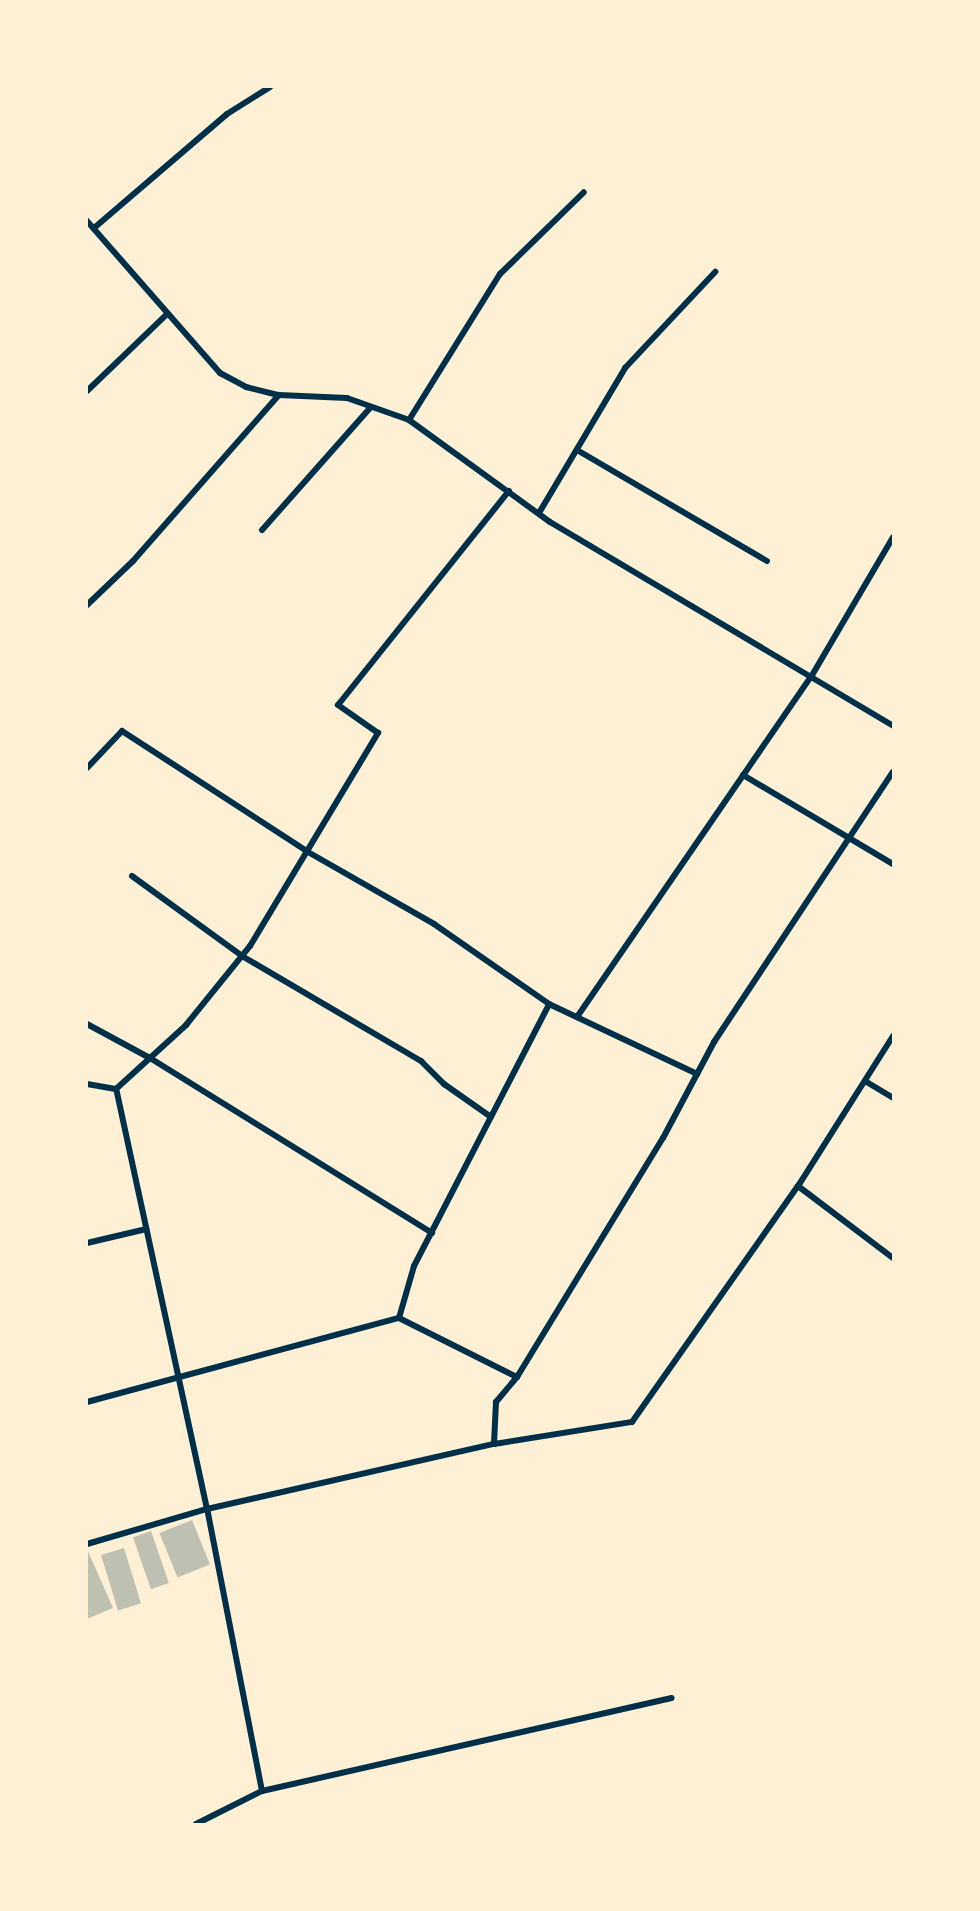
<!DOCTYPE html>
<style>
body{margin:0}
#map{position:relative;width:980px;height:1911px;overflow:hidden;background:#fdf0d5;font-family:"Fira Sans Condensed",sans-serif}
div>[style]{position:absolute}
.building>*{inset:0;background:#bec0b2;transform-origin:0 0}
.minor>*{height:6px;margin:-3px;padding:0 3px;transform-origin:3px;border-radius:3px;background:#003049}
span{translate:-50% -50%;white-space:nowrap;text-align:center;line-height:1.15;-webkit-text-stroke:6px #fdf0d5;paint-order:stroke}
.frame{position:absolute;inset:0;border:88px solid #fdf0d5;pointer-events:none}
</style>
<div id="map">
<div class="building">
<div style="left:192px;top:1520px;width:48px;height:35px;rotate:68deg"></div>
<div style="left:151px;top:1531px;width:55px;height:19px;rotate:71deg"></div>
<div style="left:124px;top:1548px;width:58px;height:24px;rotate:73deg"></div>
<div style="clip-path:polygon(87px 1549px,113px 1608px,87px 1619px)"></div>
</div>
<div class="minor">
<div style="left:87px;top:221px;width:202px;rotate:48.8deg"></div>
<div style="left:220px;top:373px;width:30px;rotate:28deg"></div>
<div style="left:246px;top:387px;width:34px;rotate:14deg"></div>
<div style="left:279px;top:395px;width:68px;rotate:2.5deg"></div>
<div style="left:347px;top:398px;width:66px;rotate:19.5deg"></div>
<div style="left:409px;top:420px;width:174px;rotate:35.9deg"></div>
<div style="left:550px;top:522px;width:399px;rotate:30.7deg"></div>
<div style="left:94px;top:228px;width:175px;rotate:-40.6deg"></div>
<div style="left:227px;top:114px;width:51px;rotate:-32.1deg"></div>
<div style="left:87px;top:391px;width:112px;rotate:-43.9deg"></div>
<div style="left:409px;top:420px;width:172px;rotate:-58.1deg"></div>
<div style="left:500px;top:274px;width:117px;rotate:-44.3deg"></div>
<div style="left:577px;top:450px;width:220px;rotate:30.3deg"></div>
<div style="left:539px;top:513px;width:169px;rotate:-59.3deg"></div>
<div style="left:625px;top:368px;width:132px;rotate:-46.8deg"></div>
<div style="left:262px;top:530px;width:164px;rotate:-48.5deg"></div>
<div style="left:87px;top:605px;width:64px;rotate:-43.7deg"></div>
<div style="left:133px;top:561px;width:221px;rotate:-48.7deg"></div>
<div style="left:87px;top:768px;width:51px;rotate:-46.6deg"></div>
<div style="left:122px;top:731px;width:222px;rotate:33deg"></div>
<div style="left:308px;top:852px;width:145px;rotate:29.7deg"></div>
<div style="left:434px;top:924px;width:140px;rotate:34.8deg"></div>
<div style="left:743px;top:775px;width:174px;rotate:30.7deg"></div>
<div style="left:132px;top:876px;width:136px;rotate:36deg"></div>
<div style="left:242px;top:956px;width:208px;rotate:30.4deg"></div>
<div style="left:421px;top:1061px;width:33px;rotate:45deg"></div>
<div style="left:444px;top:1084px;width:57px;rotate:35.1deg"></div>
<div style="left:577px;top:1017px;width:413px;rotate:-55.5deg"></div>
<div style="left:811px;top:677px;width:162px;rotate:-59.6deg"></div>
<div style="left:87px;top:1024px;width:72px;rotate:28.4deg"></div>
<div style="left:150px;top:1058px;width:332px;rotate:31.8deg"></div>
<div style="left:893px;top:1036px;width:178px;rotate:122.3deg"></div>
<div style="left:798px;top:1186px;width:119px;rotate:37.2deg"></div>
<div style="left:865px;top:1081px;width:33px;rotate:31deg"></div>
<div style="left:87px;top:1084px;width:29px;rotate:10deg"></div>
<div style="left:87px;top:1243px;width:61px;rotate:-13.3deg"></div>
<div style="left:399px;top:1318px;width:54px;rotate:-73.9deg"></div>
<div style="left:414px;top:1266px;width:295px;rotate:-62.7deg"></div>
<div style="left:549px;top:1004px;width:164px;rotate:25.3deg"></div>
<div style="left:87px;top:1402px;width:323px;rotate:-15.1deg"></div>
<div style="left:399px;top:1318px;width:132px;rotate:26.6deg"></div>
<div style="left:494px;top:1444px;width:42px;rotate:-87.3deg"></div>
<div style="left:496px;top:1402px;width:33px;rotate:-50deg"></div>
<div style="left:517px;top:1377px;width:280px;rotate:-58.6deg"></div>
<div style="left:663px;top:1138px;width:109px;rotate:-62deg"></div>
<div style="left:714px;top:1042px;width:324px;rotate:-56.5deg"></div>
<div style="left:87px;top:1544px;width:125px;rotate:-16.3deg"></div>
<div style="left:207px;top:1509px;width:430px;rotate:-102.2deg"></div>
<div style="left:116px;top:1089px;width:95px;rotate:-42.4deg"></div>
<div style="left:186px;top:1025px;width:102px;rotate:-51deg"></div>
<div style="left:250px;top:946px;width:249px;rotate:-59deg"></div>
<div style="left:378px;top:733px;width:49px;rotate:-145deg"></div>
<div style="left:338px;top:705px;width:274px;rotate:-51.4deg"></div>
<div style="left:262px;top:1791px;width:420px;rotate:-12.8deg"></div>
<div style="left:196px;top:1824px;width:74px;rotate:-26.6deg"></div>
<div style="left:262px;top:1791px;width:287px;rotate:-101deg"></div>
<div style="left:207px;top:1509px;width:294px;rotate:-12.8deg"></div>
<div style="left:494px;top:1444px;width:140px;rotate:-9.1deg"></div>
<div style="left:632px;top:1422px;width:289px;rotate:-54.9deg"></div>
</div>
<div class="frame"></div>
</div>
